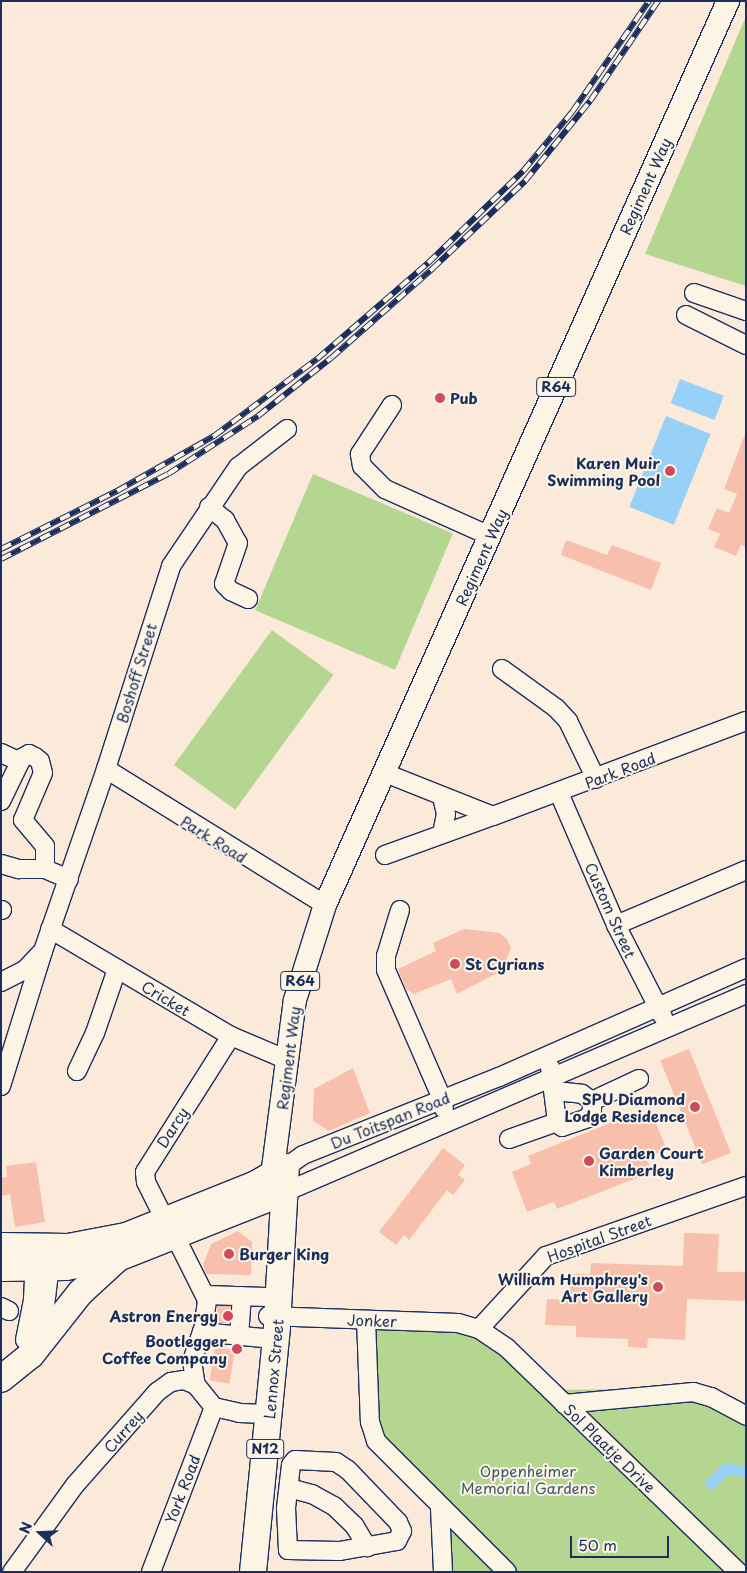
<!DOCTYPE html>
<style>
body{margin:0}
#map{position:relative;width:747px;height:1573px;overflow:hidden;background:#fbeada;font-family:"Playpen Sans",sans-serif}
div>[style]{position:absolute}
.green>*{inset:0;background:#b4d690;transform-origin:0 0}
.water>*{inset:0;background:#98d1f8;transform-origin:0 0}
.building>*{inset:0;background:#f7bfac;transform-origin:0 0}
.roads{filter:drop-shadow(1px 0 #1b2f5e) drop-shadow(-1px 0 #1b2f5e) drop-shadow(0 1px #1b2f5e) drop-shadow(0 -1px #1b2f5e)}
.minor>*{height:18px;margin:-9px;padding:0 9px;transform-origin:9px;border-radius:9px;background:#fcf5e5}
.major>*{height:22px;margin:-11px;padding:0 11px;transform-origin:11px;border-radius:11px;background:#fcf5e5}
.highway>*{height:26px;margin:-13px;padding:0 13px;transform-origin:13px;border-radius:13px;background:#fcf5e5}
.rail>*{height:5.5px;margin-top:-2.75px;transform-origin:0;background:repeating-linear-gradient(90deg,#fcf5e5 0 11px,#1b2f5e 0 22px);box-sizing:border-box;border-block:1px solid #1b2f5e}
.dots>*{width:14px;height:14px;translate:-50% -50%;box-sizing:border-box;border:2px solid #fcf5e5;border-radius:50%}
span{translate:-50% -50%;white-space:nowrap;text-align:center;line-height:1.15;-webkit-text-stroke:4px #fcf5e5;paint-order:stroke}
.shield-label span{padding:1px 4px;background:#fcf5e5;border:1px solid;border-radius:4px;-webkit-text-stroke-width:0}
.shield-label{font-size:14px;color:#1b2f5e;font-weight:700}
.street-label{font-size:15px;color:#1b2f5e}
.poi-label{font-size:15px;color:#1b2f5e;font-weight:700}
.left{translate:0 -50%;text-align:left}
.right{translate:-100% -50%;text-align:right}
.park-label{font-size:15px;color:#41596a}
.frame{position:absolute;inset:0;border:2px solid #1b2f5e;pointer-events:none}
.north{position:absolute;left:15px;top:1508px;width:50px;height:50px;-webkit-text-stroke:4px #fcf5e5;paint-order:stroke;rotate:290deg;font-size:14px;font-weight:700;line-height:20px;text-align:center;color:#1b2f5e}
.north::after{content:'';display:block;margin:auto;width:18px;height:22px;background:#1b2f5e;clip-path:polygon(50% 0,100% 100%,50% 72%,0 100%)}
.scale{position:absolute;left:570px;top:1536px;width:99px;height:22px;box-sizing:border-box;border:2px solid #1b2f5e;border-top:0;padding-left:6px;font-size:15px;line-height:18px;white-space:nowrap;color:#1b2f5e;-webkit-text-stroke:4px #fcf5e5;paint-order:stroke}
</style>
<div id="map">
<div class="green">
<div style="clip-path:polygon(746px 16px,746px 286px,645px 254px)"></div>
<div style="left:313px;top:474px;width:152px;height:148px;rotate:23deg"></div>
<div style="left:272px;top:630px;width:76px;height:167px;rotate:36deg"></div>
<div style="clip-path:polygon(370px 1316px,477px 1321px,493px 1327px,555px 1390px,703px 1388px,746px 1414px,746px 1572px,444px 1572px,438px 1501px,373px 1435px)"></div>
</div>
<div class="water">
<div style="left:680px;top:379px;width:47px;height:26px;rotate:21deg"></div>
<div style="left:666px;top:416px;width:48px;height:98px;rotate:22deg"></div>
<div style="clip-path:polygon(724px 1463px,746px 1466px,746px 1477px,728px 1475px,712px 1491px,704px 1483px)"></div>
</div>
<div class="building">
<div style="clip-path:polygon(745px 434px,746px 547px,741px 545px,736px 556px,714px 547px,720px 534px,708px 529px,717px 508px,729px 513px,737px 494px,724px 489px)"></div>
<div style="clip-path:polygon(566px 540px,607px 555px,612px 545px,661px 563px,651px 590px,561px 555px)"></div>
<div style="clip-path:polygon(464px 929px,499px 933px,507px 939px,511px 948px,506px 960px,497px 967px,499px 972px,457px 994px,451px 979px,414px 994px,406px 989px,398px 969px,436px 951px,433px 943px)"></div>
<div style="left:689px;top:1049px;width:112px;height:31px;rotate:68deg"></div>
<div style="clip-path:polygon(353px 1068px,370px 1113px,329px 1131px,313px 1121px,314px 1089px)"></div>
<div style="clip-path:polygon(653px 1116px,667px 1150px,646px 1158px,652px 1172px,557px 1209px,554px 1202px,527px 1212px,512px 1172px,531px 1164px,528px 1156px,623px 1118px,633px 1124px)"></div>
<div style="clip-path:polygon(443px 1148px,465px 1165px,458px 1175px,465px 1180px,453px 1195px,447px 1190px,409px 1240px,404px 1235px,396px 1245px,379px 1232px)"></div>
<div style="clip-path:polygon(36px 1162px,45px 1222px,15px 1227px,10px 1194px,1px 1196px,1px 1178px,7px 1177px,6px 1166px)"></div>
<div style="clip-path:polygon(238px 1231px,252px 1242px,251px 1275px,206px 1274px,203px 1265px,211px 1244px)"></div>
<div style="clip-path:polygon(684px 1233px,719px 1234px,717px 1272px,746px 1272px,746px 1301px,687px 1299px,685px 1340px,648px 1338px,647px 1348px,628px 1347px,628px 1339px,576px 1337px,576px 1326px,545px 1325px,547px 1299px,570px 1300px,571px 1274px,590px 1274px,591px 1263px,683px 1266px)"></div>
<div style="left:217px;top:1306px;width:14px;height:17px"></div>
<div style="left:215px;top:1347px;width:20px;height:34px;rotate:9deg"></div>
</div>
<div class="roads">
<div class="minor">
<div style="left:694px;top:293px;width:55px;rotate:19.1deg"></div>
<div style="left:686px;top:315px;width:67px;rotate:26.6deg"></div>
<div style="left:392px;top:405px;width:59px;rotate:123.1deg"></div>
<div style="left:360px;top:454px;width:12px;rotate:81deg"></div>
<div style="left:362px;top:466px;width:33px;rotate:45deg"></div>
<div style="left:385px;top:489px;width:115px;rotate:24.1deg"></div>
<div style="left:209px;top:507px;width:21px;rotate:39deg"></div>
<div style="left:225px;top:520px;width:26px;rotate:61deg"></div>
<div style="left:238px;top:543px;width:43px;rotate:108.9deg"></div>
<div style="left:224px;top:584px;width:10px;rotate:45deg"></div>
<div style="left:231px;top:591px;width:19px;rotate:25deg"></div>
<div style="left:502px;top:669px;width:67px;rotate:35.8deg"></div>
<div style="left:556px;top:708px;width:18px;rotate:47deg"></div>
<div style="left:568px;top:721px;width:64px;rotate:64.2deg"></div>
<div style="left:1px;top:753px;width:21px;rotate:25deg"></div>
<div style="left:106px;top:769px;width:258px;rotate:31.8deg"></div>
<div style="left:385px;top:773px;width:116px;rotate:21.7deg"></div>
<div style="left:493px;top:816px;width:270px;rotate:-20.6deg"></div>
<div style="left:559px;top:793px;width:144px;rotate:66.6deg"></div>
<div style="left:616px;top:925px;width:103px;rotate:62.9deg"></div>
<div style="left:1px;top:801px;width:48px;rotate:-64deg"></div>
<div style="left:22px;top:758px;width:8px;rotate:-30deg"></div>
<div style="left:29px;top:754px;width:7px;rotate:27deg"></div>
<div style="left:35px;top:757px;width:6px;rotate:39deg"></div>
<div style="left:40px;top:761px;width:12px;rotate:76deg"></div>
<div style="left:43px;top:773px;width:51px;rotate:113.1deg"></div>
<div style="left:23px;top:820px;width:34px;rotate:50deg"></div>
<div style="left:45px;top:846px;width:23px;rotate:90deg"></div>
<div style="left:442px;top:834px;width:20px;rotate:-79deg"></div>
<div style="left:446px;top:814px;width:18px;rotate:-103deg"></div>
<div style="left:385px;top:855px;width:115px;rotate:-19.9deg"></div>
<div style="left:1px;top:864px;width:19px;rotate:16deg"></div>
<div style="left:19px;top:869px;width:26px"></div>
<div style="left:45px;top:869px;width:26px;rotate:23deg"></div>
<div style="left:1px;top:910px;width:1px"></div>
<div style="left:400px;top:910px;width:48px;rotate:106.9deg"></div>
<div style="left:386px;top:956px;width:14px;rotate:90deg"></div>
<div style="left:386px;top:970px;width:141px;rotate:66.5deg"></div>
<div style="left:442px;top:1099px;width:10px;rotate:79deg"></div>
<div style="left:616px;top:925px;width:141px;rotate:-22.9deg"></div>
<div style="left:50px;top:929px;width:210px;rotate:30.6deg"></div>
<div style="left:231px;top:1036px;width:59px;rotate:23.1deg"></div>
<div style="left:1px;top:982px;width:27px;rotate:-27deg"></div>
<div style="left:25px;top:970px;width:23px;rotate:-47deg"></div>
<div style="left:550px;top:1067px;width:55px;rotate:82.7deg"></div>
<div style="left:557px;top:1122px;width:7px;rotate:45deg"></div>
<div style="left:562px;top:1127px;width:28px;rotate:-19deg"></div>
<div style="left:588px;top:1118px;width:9px;rotate:-63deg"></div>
<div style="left:592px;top:1110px;width:9px;rotate:-90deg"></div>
<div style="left:592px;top:1101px;width:52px;rotate:-25.1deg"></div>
<div style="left:77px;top:1071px;width:42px;rotate:-64.7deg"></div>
<div style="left:95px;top:1033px;width:68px;rotate:-71deg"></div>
<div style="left:1px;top:1086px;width:141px;rotate:-72.7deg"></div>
<div style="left:43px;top:951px;width:193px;rotate:-70.9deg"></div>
<div style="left:106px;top:769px;width:213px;rotate:-72.2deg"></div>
<div style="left:171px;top:566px;width:120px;rotate:-55.9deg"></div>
<div style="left:238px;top:467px;width:62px;rotate:-37.8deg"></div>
<div style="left:555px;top:1091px;width:27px;rotate:6deg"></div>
<div style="left:582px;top:1094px;width:12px;rotate:35deg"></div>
<div style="left:509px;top:1139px;width:51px;rotate:-19.5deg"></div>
<div style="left:286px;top:1167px;width:21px;rotate:-35deg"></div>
<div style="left:303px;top:1155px;width:211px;rotate:-21.7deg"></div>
<div style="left:499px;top:1077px;width:270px;rotate:-23.8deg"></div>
<div style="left:285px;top:1192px;width:502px;rotate:-23.24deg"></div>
<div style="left:166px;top:1222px;width:45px;rotate:-116.6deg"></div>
<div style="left:146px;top:1182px;width:10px;rotate:-96deg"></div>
<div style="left:145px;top:1172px;width:161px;rotate:-57.7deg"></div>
<div style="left:175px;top:1236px;width:72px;rotate:63.4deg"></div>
<div style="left:207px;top:1300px;width:26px;rotate:97deg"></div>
<div style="left:204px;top:1326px;width:37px;rotate:109deg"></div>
<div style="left:192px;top:1361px;width:24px;rotate:81deg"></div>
<div style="left:206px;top:1295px;width:60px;rotate:1.9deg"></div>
<div style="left:1px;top:1307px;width:9px;rotate:27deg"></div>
<div style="left:268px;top:1316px;width:190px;rotate:2.1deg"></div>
<div style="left:458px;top:1323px;width:22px;rotate:16deg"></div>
<div style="left:479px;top:1329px;width:34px;rotate:34deg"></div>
<div style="left:507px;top:1348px;width:322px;rotate:44.1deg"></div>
<div style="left:366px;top:1320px;width:102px;rotate:87.8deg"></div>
<div style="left:370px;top:1422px;width:20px;rotate:72deg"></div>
<div style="left:376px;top:1441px;width:185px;rotate:45deg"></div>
<div style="left:479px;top:1329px;width:99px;rotate:-47.5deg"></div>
<div style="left:546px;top:1256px;width:212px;rotate:-19.3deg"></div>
<div style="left:202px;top:1332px;width:61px;rotate:5.6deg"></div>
<div style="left:239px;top:1336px;width:40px;rotate:-85.7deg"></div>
<div style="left:31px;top:1339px;width:28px;rotate:-63deg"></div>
<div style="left:44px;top:1314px;width:57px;rotate:-83deg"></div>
<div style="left:25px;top:1340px;width:41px;rotate:-78.7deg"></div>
<div style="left:33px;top:1300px;width:43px;rotate:-87.3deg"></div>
<div style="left:564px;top:1404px;width:130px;rotate:-5.3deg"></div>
<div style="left:693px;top:1392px;width:19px;rotate:16deg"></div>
<div style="left:711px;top:1397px;width:40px;rotate:28deg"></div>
<div style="left:295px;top:1460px;width:41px;rotate:2.8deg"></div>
<div style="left:336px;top:1462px;width:14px;rotate:34deg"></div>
<div style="left:348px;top:1470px;width:72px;rotate:46.1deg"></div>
<div style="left:398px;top:1522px;width:10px;rotate:66deg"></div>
<div style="left:402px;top:1531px;width:11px;rotate:117deg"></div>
<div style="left:397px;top:1541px;width:59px;rotate:170.2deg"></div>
<div style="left:339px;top:1551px;width:51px;rotate:-178.9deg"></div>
<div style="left:288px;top:1550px;width:42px;rotate:-92.7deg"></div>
<div style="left:286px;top:1508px;width:43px;rotate:-83.4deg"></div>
<div style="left:291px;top:1465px;width:6px;rotate:-51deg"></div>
<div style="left:289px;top:1488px;width:24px;rotate:15deg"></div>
<div style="left:312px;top:1494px;width:25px;rotate:29deg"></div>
<div style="left:334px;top:1506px;width:28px;rotate:44deg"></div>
<div style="left:354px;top:1525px;width:26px;rotate:59deg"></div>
<div style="left:440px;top:1508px;width:64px;rotate:87.3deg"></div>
<div style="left:12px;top:1572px;width:107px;rotate:-54.1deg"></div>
<div style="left:75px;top:1485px;width:124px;rotate:-48.6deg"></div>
<div style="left:157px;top:1392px;width:17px;rotate:-36deg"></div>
<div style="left:171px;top:1382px;width:13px;rotate:-9deg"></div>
<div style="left:184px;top:1380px;width:13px;rotate:23deg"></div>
<div style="left:196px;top:1385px;width:28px;rotate:51deg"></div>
<div style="left:214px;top:1407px;width:26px;rotate:13deg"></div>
<div style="left:239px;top:1413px;width:29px;rotate:2deg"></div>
<div style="left:151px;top:1572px;width:177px;rotate:-69.1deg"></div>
</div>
<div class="major">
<div style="left:272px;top:1176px;width:177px;rotate:-82.6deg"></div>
<div style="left:295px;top:1000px;width:100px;rotate:-72.5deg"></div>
<div style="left:325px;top:905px;width:990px;rotate:-65.97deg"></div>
</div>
<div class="highway">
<div style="left:1px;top:1246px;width:67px;rotate:0.9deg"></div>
<div style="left:68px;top:1247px;width:59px;rotate:-10.7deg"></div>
<div style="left:126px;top:1236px;width:140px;rotate:-21.8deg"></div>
<div style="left:256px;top:1184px;width:34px;rotate:-30deg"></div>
<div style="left:1px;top:1268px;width:65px;rotate:-0.9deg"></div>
<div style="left:66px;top:1267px;width:53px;rotate:-9.8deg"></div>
<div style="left:118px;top:1258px;width:180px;rotate:-21.6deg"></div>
<div style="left:1px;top:1379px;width:38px;rotate:-39deg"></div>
<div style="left:31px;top:1355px;width:79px;rotate:-51.7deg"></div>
<div style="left:80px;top:1293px;width:52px;rotate:-42.6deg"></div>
<div style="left:253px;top:1572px;width:247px;rotate:-84.4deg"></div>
<div style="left:277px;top:1326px;width:159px;rotate:-86.8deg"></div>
</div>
</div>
<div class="rail">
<div style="left:1px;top:549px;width:130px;rotate:-26.6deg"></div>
<div style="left:117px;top:491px;width:112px;rotate:-29.6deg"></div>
<div style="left:214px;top:436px;width:129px;rotate:-36.8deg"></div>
<div style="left:317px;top:359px;width:147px;rotate:-40.9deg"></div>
<div style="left:428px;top:263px;width:132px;rotate:-44.1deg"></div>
<div style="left:523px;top:171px;width:77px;rotate:-50.3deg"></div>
<div style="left:572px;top:112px;width:135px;rotate:-55.3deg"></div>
<div style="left:1px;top:559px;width:187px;rotate:-27deg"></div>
<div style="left:168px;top:474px;width:107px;rotate:-32.8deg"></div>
<div style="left:258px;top:416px;width:93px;rotate:-38.5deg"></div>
<div style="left:331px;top:358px;width:135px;rotate:-41.4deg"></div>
<div style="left:432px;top:269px;width:128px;rotate:-43.4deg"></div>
<div style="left:525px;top:181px;width:103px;rotate:-50.9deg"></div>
<div style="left:590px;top:101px;width:121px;rotate:-55.8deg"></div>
</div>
<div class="dots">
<div style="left:440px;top:398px;background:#d1495b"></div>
<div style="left:670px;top:471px;background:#d1495b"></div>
<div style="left:455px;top:964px;background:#d1495b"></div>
<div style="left:695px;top:1107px;background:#d1495b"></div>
<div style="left:589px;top:1161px;background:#d1495b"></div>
<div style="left:229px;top:1254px;background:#d1495b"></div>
<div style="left:658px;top:1287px;background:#d1495b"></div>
<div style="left:228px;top:1316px;background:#d1495b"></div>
<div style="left:237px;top:1349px;background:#d1495b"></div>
</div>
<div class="shield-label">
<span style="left:556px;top:387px">R64</span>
<span style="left:300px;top:981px">R64</span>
<span style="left:265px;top:1449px">N12</span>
</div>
<div class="street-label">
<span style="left:645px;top:186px;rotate:-66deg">Regiment Way</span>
<span style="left:481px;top:557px;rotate:-66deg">Regiment Way</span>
<span style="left:136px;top:673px;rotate:-73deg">Boshoff Street</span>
<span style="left:620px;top:770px;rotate:-21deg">Park Road</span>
<span style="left:214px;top:839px;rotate:32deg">Park Road</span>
<span style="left:611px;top:910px;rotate:66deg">Custom Street</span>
<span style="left:166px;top:998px;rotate:31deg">Cricket</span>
<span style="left:288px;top:1058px;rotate:-83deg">Regiment Way</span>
<span style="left:390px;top:1120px;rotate:-22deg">Du Toitspan Road</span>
<span style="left:172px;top:1127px;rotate:-57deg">Darcy</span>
<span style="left:599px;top:1238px;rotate:-20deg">Hospital Street</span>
<span style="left:372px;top:1320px;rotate:2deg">Jonker</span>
<span style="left:273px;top:1369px;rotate:-85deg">Lennox Street</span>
<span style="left:123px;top:1431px;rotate:-49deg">Currey</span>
<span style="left:610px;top:1448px;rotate:44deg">Sol Plaatje Drive</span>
<span style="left:182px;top:1489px;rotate:-69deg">York Road</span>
</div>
<div class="poi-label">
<span class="left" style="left:450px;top:398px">Pub</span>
<span class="right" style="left:660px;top:471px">Karen Muir<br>Swimming Pool</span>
<span class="left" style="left:465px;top:964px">St Cyrians</span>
<span class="right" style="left:685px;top:1107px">SPU Diamond<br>Lodge Residence</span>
<span class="left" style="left:599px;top:1161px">Garden Court<br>Kimberley</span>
<span class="left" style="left:239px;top:1254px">Burger King</span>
<span class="right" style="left:648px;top:1287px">William Humphrey's<br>Art Gallery</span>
<span class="right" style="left:218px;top:1316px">Astron Energy</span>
<span class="right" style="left:227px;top:1349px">Bootlegger<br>Coffee Company</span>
</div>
<div class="park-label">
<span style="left:528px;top:1479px">Oppenheimer<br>Memorial Gardens</span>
</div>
<div class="frame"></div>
<div class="north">N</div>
<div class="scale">50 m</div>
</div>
